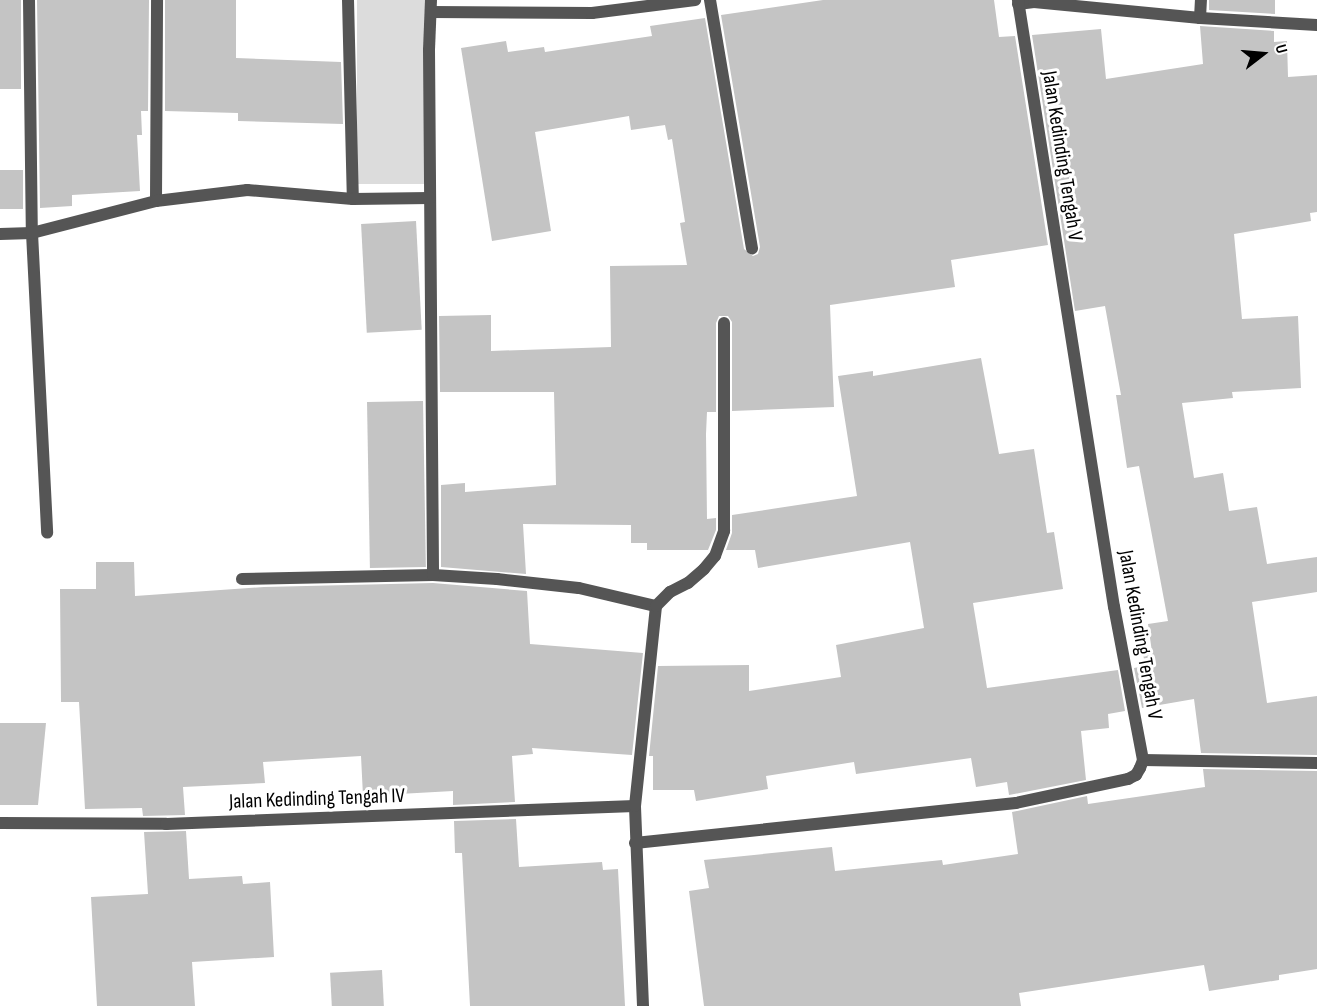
<!DOCTYPE html>
<style>
body{margin:0}
#map{position:relative;width:1317px;height:1006px;overflow:hidden;background:#fff;font-family:"Sofia Sans Condensed",sans-serif}
div>[style]{position:absolute}
.green>*{inset:0;background:#dcdcdc;transform-origin:0 0}
.building>*{inset:0;background:#c4c4c4;transform-origin:0 0}
.service>*{height:12px;margin:-6px;padding:0 6px;transform-origin:6px;border-radius:6px;background:#555}
.minor>*{height:12px;margin:-6px;padding:0 6px;transform-origin:6px;border-radius:6px;background:#555}
span{translate:-50% -50%;white-space:nowrap;text-align:center;line-height:1.15;-webkit-text-stroke:6px #fff;paint-order:stroke}
.street-label{font-size:21px;color:#000}
.north{position:absolute;left:1233px;top:24px;width:60px;height:60px;-webkit-text-stroke:4px #fff;paint-order:stroke;rotate:74deg;font-size:16px;font-weight:700;line-height:24px;text-align:center;color:#000}
.north::after{content:'';display:block;margin:auto;width:21px;height:27px;background:#000;clip-path:polygon(50% 0,100% 100%,50% 72%,0 100%)}
</style>
<div id="map">
<div class="green">
<div style="left:357px;top:0;width:71px;height:184px"></div>
</div>
<div class="building">
<div style="left:0;top:0;width:21px;height:89px"></div>
<div style="clip-path:polygon(37px 0,149px 0,148px 111px,141px 111px,142px 135px,137px 135px,140px 191px,72px 195px,72px 206px,40px 208px)"></div>
<div style="clip-path:polygon(165px 0,236px 0,236px 58px,341px 62px,343px 124px,238px 121px,238px 113px,165px 111px)"></div>
<div style="clip-path:polygon(823px 0,994px 0,999px 37px,1015px 36px,1048px 245px,951px 260px,955px 287px,830px 305px,834px 407px,732px 411px,732px 322px,728px 316px,719px 316px,716px 323px,716px 412px,707px 412px,706px 434px,707px 519px,716px 518px,716px 530px,708px 550px,647px 550px,647px 543px,631px 543px,631px 525px,523px 524px,526px 574px,441px 567px,441px 485px,465px 483px,465px 492px,556px 485px,554px 392px,440px 392px,439px 316px,491px 315px,491px 351px,611px 347px,610px 266px,687px 265px,680px 223px,685px 222px,672px 139px,668px 140px,665px 125px,631px 130px,629px 116px,535px 132px,551px 231px,492px 241px,461px 48px,506px 41px,508px 52px,544px 47px,545px 52px,652px 36px,650px 26px,705px 18px,744px 249px,753px 256px,758px 254px,760px 247px,721px 15px)"></div>
<div style="clip-path:polygon(1209px 0,1275px 0,1275px 14px,1209px 10px)"></div>
<div style="clip-path:polygon(1200px 26px,1274px 31px,1274px 42px,1287px 41px,1288px 77px,1317px 75px,1317px 212px,1310px 213px,1311px 221px,1234px 234px,1242px 319px,1298px 316px,1301px 388px,1232px 392px,1233px 398px,1182px 403px,1194px 478px,1223px 473px,1229px 511px,1257px 507px,1267px 564px,1317px 557px,1317px 592px,1252px 602px,1267px 703px,1317px 696px,1317px 755px,1201px 753px,1194px 699px,1142px 708px,1134px 668px,1145px 666px,1143px 653px,1152px 652px,1148px 624px,1168px 621px,1139px 466px,1127px 468px,1116px 395px,1121px 395px,1105px 306px,1075px 311px,1032px 35px,1101px 29px,1106px 79px,1203px 64px)"></div>
<div style="left:23px;top:170px;width:39px;height:23px;rotate:90deg"></div>
<div style="left:416px;top:221px;width:109px;height:55px;rotate:87deg"></div>
<div style="clip-path:polygon(981px 358px,999px 454px,1034px 449px,1047px 533px,1054px 532px,1063px 589px,973px 603px,987px 688px,1118px 670px,1125px 711px,1108px 714px,1109px 728px,1081px 731px,1086px 780px,1009px 795px,1007px 782px,976px 787px,971px 758px,856px 774px,854px 762px,766px 776px,768px 789px,696px 801px,694px 790px,653px 790px,653px 756px,649px 756px,658px 666px,749px 665px,749px 691px,841px 677px,836px 645px,924px 628px,910px 542px,758px 568px,755px 550px,726px 550px,732px 533px,732px 515px,857px 496px,838px 376px,873px 371px,873px 376px)"></div>
<div style="left:423px;top:401px;width:166px;height:56px;rotate:89deg"></div>
<div style="clip-path:polygon(96px 562px,134px 562px,135px 596px,264px 587px,433px 583px,527px 591px,530px 644px,643px 653px,632px 755px,532px 748px,533px 754px,512px 756px,515px 802px,453px 805px,453px 791px,363px 796px,361px 756px,263px 762px,265px 783px,183px 787px,185px 815px,143px 816px,142px 808px,85px 809px,79px 702px,61px 702px,60px 589px,96px 589px)"></div>
<div style="clip-path:polygon(0 723px,46px 723px,38px 805px,0 805px)"></div>
<div style="clip-path:polygon(1203px 769px,1317px 771px,1317px 969px,1279px 975px,1279px 980px,1209px 991px,1204px 965px,1019px 993px,1021px 1006px,704px 1006px,689px 891px,709px 888px,704px 860px,832px 847px,835px 871px,942px 860px,943px 865px,1018px 854px,1012px 812px,1087px 796px,1088px 804px,1205px 787px)"></div>
<div style="clip-path:polygon(516px 819px,519px 867px,602px 862px,603px 870px,618px 869px,625px 1006px,470px 1006px,462px 853px,455px 853px,454px 821px)"></div>
<div style="clip-path:polygon(186px 831px,189px 879px,242px 876px,243px 884px,270px 882px,274px 957px,192px 962px,195px 1006px,97px 1006px,91px 897px,148px 894px,144px 832px)"></div>
<div style="left:382px;top:970px;width:36px;height:52px;rotate:87deg"></div>
</div>
<div class="service">
<div style="left:242px;top:579px;width:191px;rotate:-1.2deg"></div>
<div style="left:433px;top:575px;width:64px;rotate:3.6deg"></div>
<div style="left:497px;top:579px;width:82px;rotate:6.3deg"></div>
<div style="left:579px;top:588px;width:79px;rotate:13.2deg"></div>
</div>
<div class="minor">
<div style="left:29px;top:0;width:233px;rotate:89.3deg"></div>
<div style="left:32px;top:233px;width:300px;rotate:87.1deg"></div>
<div style="left:348px;top:0;width:199px;rotate:88.6deg"></div>
<div style="left:431px;top:0;width:50px;rotate:92.3deg"></div>
<div style="left:429px;top:50px;width:525px;rotate:89.56deg"></div>
<div style="left:710px;top:0;width:252px;rotate:80.4deg"></div>
<div style="left:1018px;top:4px;width:16px;rotate:-7deg"></div>
<div style="left:1034px;top:2px;width:167px;rotate:5.5deg"></div>
<div style="left:1200px;top:18px;width:117px;rotate:3.4deg"></div>
<div style="left:431px;top:12px;width:161px;rotate:0.4deg"></div>
<div style="left:592px;top:13px;width:104px;rotate:-7.2deg"></div>
<div style="left:1200px;top:18px;width:18px;rotate:-87deg"></div>
<div style="left:156px;top:201px;width:201px;rotate:-89.7deg"></div>
<div style="left:0;top:234px;width:32px;rotate:-2deg"></div>
<div style="left:32px;top:233px;width:128px;rotate:-14.5deg"></div>
<div style="left:156px;top:201px;width:92px;rotate:-6.9deg"></div>
<div style="left:247px;top:190px;width:106px;rotate:4.9deg"></div>
<div style="left:353px;top:199px;width:77px;rotate:-0.7deg"></div>
<div style="left:1143px;top:760px;width:174px;rotate:1deg"></div>
<div style="left:0;top:823px;width:166px;rotate:0.3deg"></div>
<div style="left:166px;top:824px;width:469px;rotate:-2.2deg"></div>
<div style="left:635px;top:843px;width:383px;rotate:-6deg"></div>
<div style="left:1016px;top:803px;width:115px;rotate:-12.1deg"></div>
<div style="left:1128px;top:779px;width:9px;rotate:-27deg"></div>
<div style="left:1136px;top:775px;width:8px;rotate:-60deg"></div>
<div style="left:1140px;top:768px;width:9px;rotate:-69deg"></div>
<div style="left:1143px;top:760px;width:156px;rotate:-100.7deg"></div>
<div style="left:1114px;top:607px;width:615px;rotate:-98.99deg"></div>
<div style="left:643px;top:1006px;width:200px;rotate:-92.3deg"></div>
<div style="left:635px;top:806px;width:201px;rotate:-84deg"></div>
<div style="left:656px;top:606px;width:20px;rotate:-45deg"></div>
<div style="left:670px;top:592px;width:20px;rotate:-27deg"></div>
<div style="left:688px;top:583px;width:21px;rotate:-41deg"></div>
<div style="left:704px;top:569px;width:17px;rotate:-50deg"></div>
<div style="left:715px;top:556px;width:27px;rotate:-70deg"></div>
<div style="left:724px;top:531px;width:208px;rotate:-90deg"></div>
</div>
<div class="street-label">
<span style="left:1062px;top:156px;rotate:81deg">Jalan Kedinding Tengah V</span>
<span style="left:1140px;top:635px;rotate:80deg">Jalan Kedinding Tengah V</span>
<span style="left:317px;top:799px;rotate:-2deg">Jalan Kedinding Tengah IV</span>
</div>
<div class="north">U</div>
</div>
